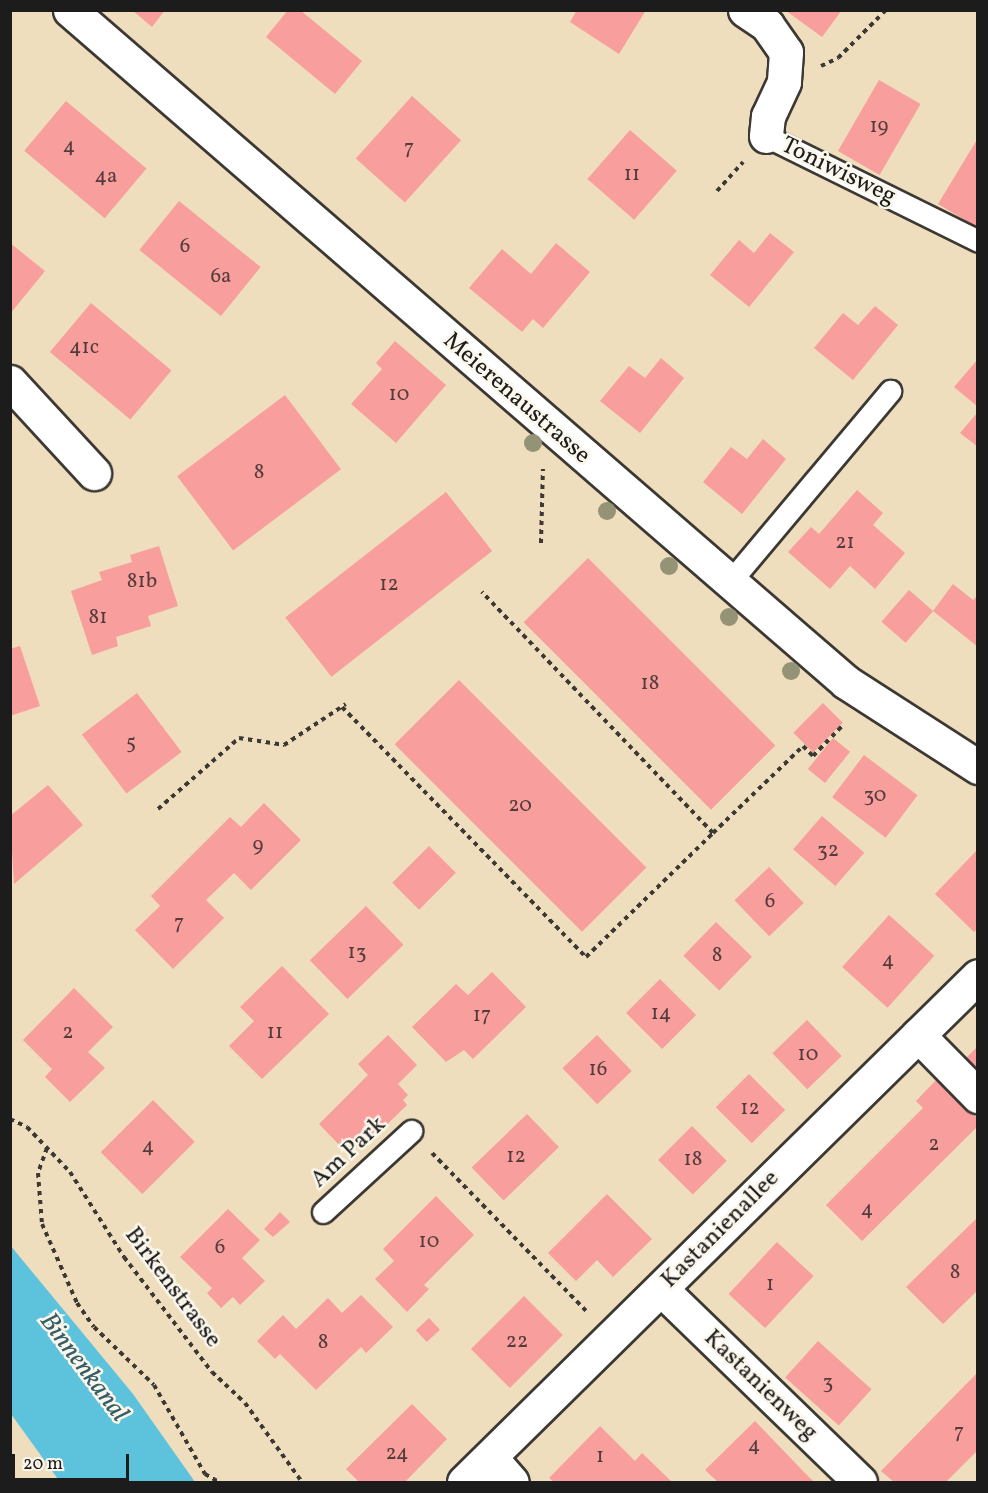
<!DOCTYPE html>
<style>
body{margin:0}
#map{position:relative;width:988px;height:1493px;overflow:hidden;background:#efdebd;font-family:Vollkorn,serif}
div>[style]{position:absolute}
.water>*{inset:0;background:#5dc2db}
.building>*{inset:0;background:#f89e9c;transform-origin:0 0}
.path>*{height:4px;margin-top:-2px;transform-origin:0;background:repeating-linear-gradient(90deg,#3c3934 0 4.5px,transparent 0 9px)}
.roads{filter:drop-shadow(2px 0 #3c3934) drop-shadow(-2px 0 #3c3934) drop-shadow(0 2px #3c3934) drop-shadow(0 -2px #3c3934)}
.lane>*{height:21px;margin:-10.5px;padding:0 10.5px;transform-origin:10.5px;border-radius:10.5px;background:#fff}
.street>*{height:33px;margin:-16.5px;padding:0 16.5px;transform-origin:16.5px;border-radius:16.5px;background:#fff}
.trees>*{width:18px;height:18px;margin:-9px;border-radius:50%;background:#949376}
span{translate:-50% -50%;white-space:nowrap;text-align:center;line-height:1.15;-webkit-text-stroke:5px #fbf7ec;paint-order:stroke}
.number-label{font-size:21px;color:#533c3c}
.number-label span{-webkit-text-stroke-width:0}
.street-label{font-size:24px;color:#1c1c1c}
.water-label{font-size:26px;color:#365e68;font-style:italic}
.frame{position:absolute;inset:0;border:12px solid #1c1c1c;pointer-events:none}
.scale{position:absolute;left:12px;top:1454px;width:117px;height:27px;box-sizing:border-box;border:3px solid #1c1c1c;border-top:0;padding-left:8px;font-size:18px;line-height:21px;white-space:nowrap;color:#1c1c1c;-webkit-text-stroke:4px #fbf7ec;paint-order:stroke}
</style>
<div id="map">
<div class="water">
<div style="clip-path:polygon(10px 1245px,133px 1394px,195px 1482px,60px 1482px,11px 1414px)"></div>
</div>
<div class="building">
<div style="clip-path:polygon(132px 10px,165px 10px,152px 27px)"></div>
<div style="clip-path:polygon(288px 10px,300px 10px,362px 61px,335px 94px,266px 37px)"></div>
<div style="clip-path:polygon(577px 10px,646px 10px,619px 54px,570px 22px)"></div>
<div style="clip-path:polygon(785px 10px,842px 10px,822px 37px)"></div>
<div style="left:879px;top:80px;width:48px;height:82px;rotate:30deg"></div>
<div style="left:412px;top:96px;width:66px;height:84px;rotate:42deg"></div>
<div style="left:66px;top:101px;width:105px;height:65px;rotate:40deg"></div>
<div style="left:630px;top:130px;width:62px;height:65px;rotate:41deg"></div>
<div style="clip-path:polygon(978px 138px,978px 228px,938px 204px)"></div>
<div style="left:179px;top:201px;width:105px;height:63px;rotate:39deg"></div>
<div style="clip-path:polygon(770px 233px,794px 252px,749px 307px,710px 275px,739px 240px,754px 253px)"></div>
<div style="clip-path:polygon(10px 243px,45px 271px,10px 314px)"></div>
<div style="clip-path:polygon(556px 243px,590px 272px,543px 328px,533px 319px,522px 332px,469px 288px,502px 249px,531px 274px)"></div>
<div style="left:91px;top:303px;width:105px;height:64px;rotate:40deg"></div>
<div style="clip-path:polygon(875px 306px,898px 325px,853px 380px,814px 348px,843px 313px,858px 325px)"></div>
<div style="clip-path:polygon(395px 341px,446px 385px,396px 443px,351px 404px,382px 369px,376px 363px)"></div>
<div style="clip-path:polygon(661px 358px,684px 378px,640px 433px,600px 401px,629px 366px,645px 378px)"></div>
<div style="clip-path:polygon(978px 359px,978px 407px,954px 387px)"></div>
<div style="left:285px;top:395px;width:93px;height:135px;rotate:53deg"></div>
<div style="clip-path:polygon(978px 412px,978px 447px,960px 433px)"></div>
<div style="clip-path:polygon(763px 439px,786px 459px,742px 514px,703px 482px,731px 447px,747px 459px)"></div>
<div style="clip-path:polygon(857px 490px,883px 513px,873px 525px,905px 553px,875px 589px,850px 566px,830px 589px,788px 552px,811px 527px,819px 534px)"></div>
<div style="left:446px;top:492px;width:75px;height:204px;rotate:52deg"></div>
<div style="clip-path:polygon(159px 546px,178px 606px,148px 616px,151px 626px,116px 637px,118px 646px,92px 655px,71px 591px,102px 580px,99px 572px,132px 562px,130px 555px)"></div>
<div style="left:588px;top:558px;width:265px;height:91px;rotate:45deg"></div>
<div style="clip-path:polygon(953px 584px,973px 600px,978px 595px,978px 647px,933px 611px)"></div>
<div style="left:909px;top:590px;width:32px;height:42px;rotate:41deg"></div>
<div style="clip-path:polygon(20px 646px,40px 706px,10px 716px,10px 649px)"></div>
<div style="left:459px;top:680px;width:265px;height:91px;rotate:45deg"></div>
<div style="left:137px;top:693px;width:74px;height:69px;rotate:53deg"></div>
<div style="left:823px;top:703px;width:28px;height:42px;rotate:45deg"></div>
<div style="left:833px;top:738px;width:22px;height:40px;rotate:39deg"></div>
<div style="left:864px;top:755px;width:67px;height:53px;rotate:37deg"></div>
<div style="clip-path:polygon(48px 785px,83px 825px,14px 884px,10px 816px)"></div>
<div style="clip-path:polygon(264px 803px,301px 840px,251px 890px,234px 873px,206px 900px,224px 918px,173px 969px,135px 930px,160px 906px,151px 896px,230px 817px,241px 827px)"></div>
<div style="left:822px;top:816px;width:56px;height:44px;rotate:41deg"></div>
<div style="left:429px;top:846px;width:38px;height:52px;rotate:45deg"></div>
<div style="clip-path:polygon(978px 849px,978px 928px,974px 932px,935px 894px)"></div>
<div style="left:769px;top:867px;width:50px;height:48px;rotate:46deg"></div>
<div style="left:366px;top:906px;width:54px;height:78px;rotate:46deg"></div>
<div style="left:889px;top:915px;width:61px;height:70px;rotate:42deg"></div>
<div style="left:716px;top:922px;width:50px;height:47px;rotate:44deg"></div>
<div style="clip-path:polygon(282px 966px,329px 1014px,262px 1079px,229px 1046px,254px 1021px,240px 1007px)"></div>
<div style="clip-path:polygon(492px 972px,526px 1007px,473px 1059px,464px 1050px,446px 1062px,412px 1027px,456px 984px,468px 995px)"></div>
<div style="left:660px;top:979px;width:51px;height:48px;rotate:45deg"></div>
<div style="clip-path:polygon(74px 988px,113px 1027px,88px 1052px,105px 1068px,70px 1102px,45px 1077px,52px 1069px,23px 1040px)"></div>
<div style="left:807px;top:1020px;width:50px;height:48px;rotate:46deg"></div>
<div style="clip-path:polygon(388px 1035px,417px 1065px,398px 1084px,408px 1095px,403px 1100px,407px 1105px,370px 1141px,366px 1137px,348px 1154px,319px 1124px,368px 1075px,358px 1064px)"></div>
<div style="left:597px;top:1035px;width:50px;height:48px;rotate:46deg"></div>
<div style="clip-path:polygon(978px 1046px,978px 1069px,966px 1058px)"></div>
<div style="left:749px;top:1074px;width:51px;height:47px;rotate:45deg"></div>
<div style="clip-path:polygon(937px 1079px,978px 1119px,978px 1126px,862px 1241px,826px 1205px,923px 1108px,916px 1101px)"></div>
<div style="left:153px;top:1100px;width:59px;height:74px;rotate:45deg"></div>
<div style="left:527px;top:1114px;width:46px;height:77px;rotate:46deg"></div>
<div style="left:692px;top:1126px;width:49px;height:48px;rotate:45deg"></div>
<div style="clip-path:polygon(607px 1194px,652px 1239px,613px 1277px,597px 1260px,576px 1281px,548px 1253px)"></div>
<div style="clip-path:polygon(436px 1196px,474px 1235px,424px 1285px,429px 1289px,407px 1312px,375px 1279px,394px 1261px,383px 1249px)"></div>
<div style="clip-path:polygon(228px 1209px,260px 1240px,242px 1258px,265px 1281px,240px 1305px,233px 1297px,221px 1308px,207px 1293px,212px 1288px,180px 1257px)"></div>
<div style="clip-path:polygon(280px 1212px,290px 1222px,273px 1237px,264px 1229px)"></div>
<div style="clip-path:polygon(978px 1217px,978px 1290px,943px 1324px,906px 1287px)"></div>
<div style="left:777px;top:1242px;width:50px;height:71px;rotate:43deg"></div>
<div style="clip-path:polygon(361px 1295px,393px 1327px,366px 1353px,361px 1347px,316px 1390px,280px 1354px,275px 1359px,257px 1341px,283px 1315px,296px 1329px,328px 1298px,342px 1313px)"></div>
<div style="left:524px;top:1296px;width:55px;height:75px;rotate:45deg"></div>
<div style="left:429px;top:1318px;width:16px;height:18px;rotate:47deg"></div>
<div style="left:818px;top:1341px;width:72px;height:49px;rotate:42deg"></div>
<div style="clip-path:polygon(978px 1372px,978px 1450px,946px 1482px,894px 1482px,881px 1471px)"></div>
<div style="clip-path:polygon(412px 1404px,447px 1439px,405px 1482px,359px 1482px,346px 1469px)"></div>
<div style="clip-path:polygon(755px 1421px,802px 1470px,814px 1482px,718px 1482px,705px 1470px)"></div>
<div style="clip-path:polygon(600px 1426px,635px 1461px,642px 1453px,671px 1481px,554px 1482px,549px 1478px)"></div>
</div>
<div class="path">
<div style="left:821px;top:66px;width:19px;rotate:-25deg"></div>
<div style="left:838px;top:58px;width:68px;rotate:-45deg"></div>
<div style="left:717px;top:191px;width:39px;rotate:-48deg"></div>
<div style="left:541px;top:543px;width:74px;rotate:-88.5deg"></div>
<div style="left:342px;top:707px;width:349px;rotate:45.7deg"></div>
<div style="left:586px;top:957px;width:177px;rotate:-44.3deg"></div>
<div style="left:713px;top:833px;width:334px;rotate:-133.8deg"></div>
<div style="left:158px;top:809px;width:108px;rotate:-41.2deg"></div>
<div style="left:239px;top:738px;width:46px;rotate:8.8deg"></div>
<div style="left:284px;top:745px;width:74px;rotate:-33.5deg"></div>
<div style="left:713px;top:833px;width:125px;rotate:-44deg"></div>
<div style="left:803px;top:746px;width:14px;rotate:45deg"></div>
<div style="left:813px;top:756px;width:43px;rotate:-45.9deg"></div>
<div style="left:10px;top:1119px;width:19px;rotate:25deg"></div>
<div style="left:27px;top:1127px;width:62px;rotate:46.3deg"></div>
<div style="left:70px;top:1172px;width:101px;rotate:57.6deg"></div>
<div style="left:124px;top:1257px;width:145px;rotate:52.6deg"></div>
<div style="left:212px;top:1372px;width:45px;rotate:43.2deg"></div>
<div style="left:245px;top:1403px;width:97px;rotate:54.2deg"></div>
<div style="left:47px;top:1148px;width:27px;rotate:110deg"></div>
<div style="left:38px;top:1173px;width:51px;rotate:85.5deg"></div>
<div style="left:42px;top:1224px;width:86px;rotate:66.1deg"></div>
<div style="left:77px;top:1303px;width:29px;rotate:55deg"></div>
<div style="left:94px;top:1327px;width:83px;rotate:44deg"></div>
<div style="left:154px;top:1385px;width:103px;rotate:60.2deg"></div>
<div style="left:205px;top:1474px;width:16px;rotate:30deg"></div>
<div style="left:432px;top:1153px;width:221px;rotate:45.7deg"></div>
</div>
<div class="roads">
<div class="lane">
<div style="left:766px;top:136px;width:237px;rotate:26.3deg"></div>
<div style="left:729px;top:583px;width:251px;rotate:-50deg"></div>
<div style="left:323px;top:1212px;width:120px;rotate:-42.6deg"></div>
</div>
<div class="street">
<div style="left:70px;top:10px;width:1027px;rotate:40.89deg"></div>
<div style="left:846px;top:682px;width:157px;rotate:32.8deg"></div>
<div style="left:745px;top:10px;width:27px;rotate:34deg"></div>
<div style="left:767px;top:25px;width:33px;rotate:55deg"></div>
<div style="left:786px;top:52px;width:30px;rotate:94deg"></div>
<div style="left:784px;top:82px;width:38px;rotate:115deg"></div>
<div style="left:768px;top:116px;width:20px;rotate:96deg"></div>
<div style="left:10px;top:382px;width:124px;rotate:47.3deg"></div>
<div style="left:918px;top:1035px;width:86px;rotate:45.5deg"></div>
<div style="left:661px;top:1289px;width:277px;rotate:44.1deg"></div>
<div style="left:490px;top:1457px;width:33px;rotate:49deg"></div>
<div style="left:464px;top:1482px;width:721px;rotate:-44.55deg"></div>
</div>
</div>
<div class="trees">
<div style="left:533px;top:443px"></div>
<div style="left:607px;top:511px"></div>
<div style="left:669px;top:566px"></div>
<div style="left:729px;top:617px"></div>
<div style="left:791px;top:671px"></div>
</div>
<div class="number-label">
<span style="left:879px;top:127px">19</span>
<span style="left:69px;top:147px">4</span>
<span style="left:409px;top:149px">7</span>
<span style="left:632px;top:175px">11</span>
<span style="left:106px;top:177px">4a</span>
<span style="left:185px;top:247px">6</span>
<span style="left:221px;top:277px">6a</span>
<span style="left:84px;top:348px">41c</span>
<span style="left:399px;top:395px">10</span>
<span style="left:259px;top:473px">8</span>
<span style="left:845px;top:543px">21</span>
<span style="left:142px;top:582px">81b</span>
<span style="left:389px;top:585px">12</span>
<span style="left:98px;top:618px">81</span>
<span style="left:650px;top:684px">18</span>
<span style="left:131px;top:743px">5</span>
<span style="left:875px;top:796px">30</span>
<span style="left:520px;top:806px">20</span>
<span style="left:258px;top:846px">9</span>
<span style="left:828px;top:851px">32</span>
<span style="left:770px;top:902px">6</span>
<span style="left:179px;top:924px">7</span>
<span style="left:357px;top:953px">13</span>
<span style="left:717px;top:956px">8</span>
<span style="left:888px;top:961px">4</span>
<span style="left:661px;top:1014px">14</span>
<span style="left:482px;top:1016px">17</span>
<span style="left:68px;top:1033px">2</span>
<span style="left:275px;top:1033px">11</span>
<span style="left:808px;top:1055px">10</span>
<span style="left:598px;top:1070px">16</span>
<span style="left:750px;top:1109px">12</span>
<span style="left:934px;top:1145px">2</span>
<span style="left:148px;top:1147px">4</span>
<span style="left:516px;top:1157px">12</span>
<span style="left:693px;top:1160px">18</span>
<span style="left:867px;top:1210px">4</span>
<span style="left:429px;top:1242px">10</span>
<span style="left:220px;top:1248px">6</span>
<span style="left:955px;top:1273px">8</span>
<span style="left:770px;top:1285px">1</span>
<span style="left:517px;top:1342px">22</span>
<span style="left:323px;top:1343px">8</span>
<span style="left:828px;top:1383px">3</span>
<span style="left:959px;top:1433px">7</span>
<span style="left:754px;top:1446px">4</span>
<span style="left:397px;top:1454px">24</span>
<span style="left:600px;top:1457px">1</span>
</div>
<div class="street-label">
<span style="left:838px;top:172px;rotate:26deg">Toniwisweg</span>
<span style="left:516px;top:399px;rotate:41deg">Meierenaustrasse</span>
<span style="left:349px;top:1153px;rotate:-43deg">Am Park</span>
<span style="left:721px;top:1230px;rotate:-45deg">Kastanienallee</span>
<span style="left:172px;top:1288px;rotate:53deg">Birkenstrasse</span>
<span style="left:760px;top:1386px;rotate:44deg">Kastanienweg</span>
</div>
<div class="water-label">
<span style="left:83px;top:1368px;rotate:53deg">Binnenkanal</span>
</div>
<div class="frame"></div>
<div class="scale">20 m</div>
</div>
